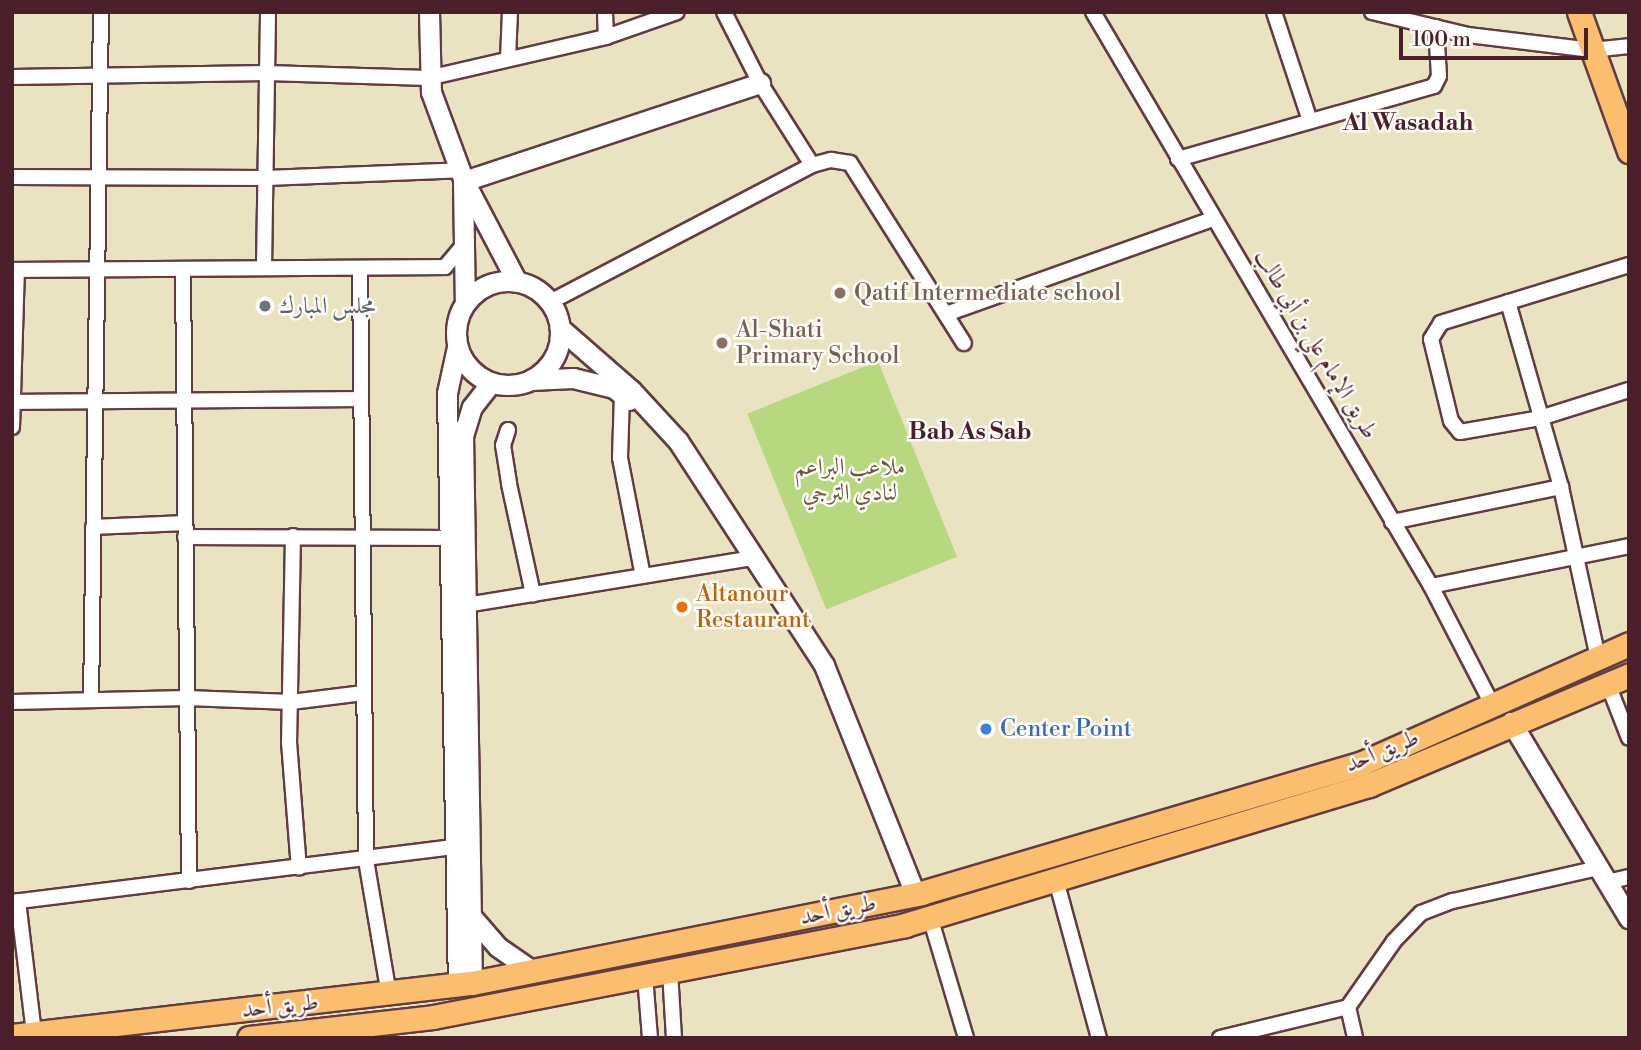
<!DOCTYPE html>
<meta charset="utf-8">
<style>
body{margin:0}
#map{position:relative;width:1641px;height:1050px;overflow:hidden;background:#e9e3c2;font-family:"Libre Bodoni",Amiri,serif}
div>[style]{position:absolute}
.green>*{inset:0;background:#b7d87f;transform-origin:0 0}
.roads{filter:drop-shadow(2px 0 #623c42) drop-shadow(-2px 0 #623c42) drop-shadow(0 2px #623c42) drop-shadow(0 -2px #623c42)}
.minor>*{height:14px;margin:-7px;padding:0 7px;transform-origin:7px;border-radius:7px;background:#fff}
.tertiary>*{height:19px;margin:-9.5px;padding:0 9.5px;transform-origin:9.5px;border-radius:9.5px;background:#fff}
.tertiary>.ring{margin:-9.5px;padding:0;box-sizing:content-box;background:none;border:19px solid #fff;border-radius:50%}
.primary>*{height:23px;margin:-11.5px;padding:0 11.5px;transform-origin:11.5px;border-radius:11.5px;background:#fbbd6e}
.dots>*{width:19px;height:19px;translate:-50% -50%;box-sizing:border-box;border:4px solid #fdfcf7;border-radius:50%}
span{translate:-50% -50%;white-space:nowrap;text-align:center;line-height:1.15;-webkit-text-stroke:5px #fdfcf7;paint-order:stroke}
.education-label{font-size:23px;color:#785e54}
.left{translate:0 -50%;text-align:left}
.worship-label{font-size:23px;color:#5b616d}
.street-label{font-size:23px;color:#4a1f2b}
.park-label{font-size:23px;color:#6b5644}
.food-label{font-size:23px;color:#c56008}
.shop-label{font-size:23px;color:#366cbe}
.neighbourhood-label{font-size:24px;color:#4a1f2b;font-weight:700}
.frame{position:absolute;inset:0;border:14px solid #4a1f2b;pointer-events:none}
.scale{position:absolute;left:1399px;top:28px;width:189px;height:32px;box-sizing:border-box;border:4px solid #4a1f2b;border-top:0;padding-left:9px;font-size:21px;line-height:24px;white-space:nowrap;color:#4a1f2b;-webkit-text-stroke:5px #fdfcf7;paint-order:stroke}
</style>
<div id="map">
<div class="green">
<div style="left:878px;top:361px;width:211px;height:141px;rotate:68deg"></div>
</div>
<div class="roads">
<div class="minor">
<div style="left:605px;top:12px;width:25px;rotate:88deg"></div>
<div style="left:724px;top:12px;width:80px;rotate:63.1deg"></div>
<div style="left:760px;top:83px;width:97px;rotate:57.6deg"></div>
<div style="left:1093px;top:12px;width:666px;rotate:59.51deg"></div>
<div style="left:1431px;top:586px;width:133px;rotate:62.7deg"></div>
<div style="left:1274px;top:12px;width:112px;rotate:71.7deg"></div>
<div style="left:1372px;top:12px;width:99px;rotate:13.5deg"></div>
<div style="left:1468px;top:35px;width:125px;rotate:6.9deg"></div>
<div style="left:1592px;top:50px;width:37px;rotate:-6deg"></div>
<div style="left:508px;top:59px;width:47px;rotate:-87.6deg"></div>
<div style="left:12px;top:77px;width:255px;rotate:-0.9deg"></div>
<div style="left:267px;top:73px;width:161px;rotate:1.8deg"></div>
<div style="left:428px;top:78px;width:183px;rotate:-13deg"></div>
<div style="left:606px;top:37px;width:75px;rotate:-19.4deg"></div>
<div style="left:1178px;top:159px;width:266px;rotate:-15.9deg"></div>
<div style="left:1434px;top:86px;width:11px;rotate:-63deg"></div>
<div style="left:1439px;top:76px;width:49px;rotate:-93.5deg"></div>
<div style="left:12px;top:177px;width:254px;rotate:0.2deg"></div>
<div style="left:266px;top:178px;width:195px;rotate:-2.3deg"></div>
<div style="left:1629px;top:265px;width:197px;rotate:162.9deg"></div>
<div style="left:1441px;top:323px;width:19px;rotate:122deg"></div>
<div style="left:1431px;top:339px;width:84px;rotate:76.3deg"></div>
<div style="left:1451px;top:421px;width:14px;rotate:51deg"></div>
<div style="left:1460px;top:432px;width:81px;rotate:-9.9deg"></div>
<div style="left:1540px;top:418px;width:93px;rotate:-17.5deg"></div>
<div style="left:264px;top:268px;width:256px;rotate:-89.1deg"></div>
<div style="left:360px;top:268px;width:592px;rotate:89.42deg"></div>
<div style="left:366px;top:860px;width:136px;rotate:80.3deg"></div>
<div style="left:183px;top:269px;width:612px;rotate:89.44deg"></div>
<div style="left:12px;top:270px;width:433px;rotate:-0.4deg"></div>
<div style="left:445px;top:267px;width:30px;rotate:-50deg"></div>
<div style="left:552px;top:301px;width:293px;rotate:-27.6deg"></div>
<div style="left:812px;top:165px;width:20px;rotate:-15deg"></div>
<div style="left:831px;top:160px;width:19px;rotate:9deg"></div>
<div style="left:850px;top:163px;width:213px;rotate:57.7deg"></div>
<div style="left:1508px;top:302px;width:192px;rotate:74deg"></div>
<div style="left:1561px;top:487px;width:175px;rotate:77.8deg"></div>
<div style="left:946px;top:314px;width:283px;rotate:-19.6deg"></div>
<div style="left:622px;top:394px;width:64px;rotate:91.8deg"></div>
<div style="left:620px;top:458px;width:120px;rotate:79deg"></div>
<div style="left:12px;top:402px;width:346px;rotate:-0.5deg"></div>
<div style="left:12px;top:427px;width:157px;rotate:-88.2deg"></div>
<div style="left:508px;top:430px;width:16px;rotate:108deg"></div>
<div style="left:503px;top:445px;width:39px;rotate:81deg"></div>
<div style="left:509px;top:484px;width:113px;rotate:77.7deg"></div>
<div style="left:1392px;top:522px;width:173px;rotate:-11.7deg"></div>
<div style="left:93px;top:527px;width:92px;rotate:-2.5deg"></div>
<div style="left:293px;top:536px;width:206px;rotate:91.1deg"></div>
<div style="left:289px;top:742px;width:126px;rotate:85.5deg"></div>
<div style="left:185px;top:537px;width:264px;rotate:0.2deg"></div>
<div style="left:1431px;top:586px;width:202px;rotate:-11.4deg"></div>
<div style="left:466px;top:605px;width:292px;rotate:-9.3deg"></div>
<div style="left:1604px;top:687px;width:9px;rotate:36deg"></div>
<div style="left:1611px;top:692px;width:49px;rotate:68.6deg"></div>
<div style="left:91px;top:700px;width:688px;rotate:-89.17deg"></div>
<div style="left:12px;top:702px;width:175px;rotate:-1.3deg"></div>
<div style="left:187px;top:698px;width:104px;rotate:2.2deg"></div>
<div style="left:291px;top:702px;width:73px;rotate:-7.1deg"></div>
<div style="left:1056px;top:880px;width:164px;rotate:74.8deg"></div>
<div style="left:1607px;top:882px;width:23px;rotate:-13deg"></div>
<div style="left:18px;top:901px;width:134px;rotate:83.1deg"></div>
<div style="left:12px;top:902px;width:446px;rotate:-7.1deg"></div>
<div style="left:930px;top:917px;width:126px;rotate:73.4deg"></div>
<div style="left:670px;top:971px;width:67px;rotate:86.6deg"></div>
<div style="left:645px;top:976px;width:62px;rotate:85.4deg"></div>
<div style="left:1348px;top:1007px;width:32px;rotate:77deg"></div>
<div style="left:1220px;top:1038px;width:132px;rotate:-13.6deg"></div>
<div style="left:1348px;top:1007px;width:80px;rotate:-55.1deg"></div>
<div style="left:1394px;top:941px;width:39px;rotate:-46deg"></div>
<div style="left:1421px;top:913px;width:34px;rotate:-21deg"></div>
<div style="left:1453px;top:901px;width:149px;rotate:-12.8deg"></div>
</div>
<div class="tertiary">
<div style="left:429px;top:12px;width:80px;rotate:88.6deg"></div>
<div style="left:431px;top:92px;width:95px;rotate:69.7deg"></div>
<div style="left:464px;top:181px;width:114px;rotate:62.3deg"></div>
<div style="left:464px;top:181px;width:312px;rotate:-18.3deg"></div>
<div style="left:463px;top:182px;width:121px;rotate:89.1deg"></div>
<div class="ring" style="left:456px;top:281px;width:85px;height:85px"></div>
<div style="left:561px;top:329px;width:93px;rotate:41.1deg"></div>
<div style="left:631px;top:390px;width:69px;rotate:47.3deg"></div>
<div style="left:678px;top:441px;width:267px;rotate:56.9deg"></div>
<div style="left:824px;top:665px;width:246px;rotate:68.3deg"></div>
<div style="left:457px;top:347px;width:47px;rotate:102.3deg"></div>
<div style="left:447px;top:393px;width:592px;rotate:88.94deg"></div>
<div style="left:531px;top:380px;width:42px;rotate:-2.7deg"></div>
<div style="left:573px;top:378px;width:42px;rotate:13.7deg"></div>
<div style="left:614px;top:388px;width:19px;rotate:39deg"></div>
<div style="left:1511px;top:722px;width:229px;rotate:59deg"></div>
<div style="left:471px;top:916px;width:41px;rotate:48.9deg"></div>
<div style="left:498px;top:947px;width:44px;rotate:34.8deg"></div>
<div style="left:472px;top:983px;width:547px;rotate:-90.94deg"></div>
<div style="left:463px;top:436px;width:30px;rotate:-73deg"></div>
<div style="left:472px;top:407px;width:31px;rotate:-52deg"></div>
</div>
<div class="primary">
<div style="left:1579px;top:12px;width:148px;rotate:70.2deg"></div>
<div style="left:12px;top:1036px;width:463px;rotate:-6.6deg"></div>
<div style="left:472px;top:983px;width:458px;rotate:-11.3deg"></div>
<div style="left:921px;top:893px;width:460px;rotate:-16.4deg"></div>
<div style="left:1362px;top:763px;width:292px;rotate:-24deg"></div>
<div style="left:249px;top:1038px;width:185px;rotate:-6.5deg"></div>
<div style="left:433px;top:1017px;width:481px;rotate:-11deg"></div>
<div style="left:905px;top:925px;width:485px;rotate:-16.8deg"></div>
<div style="left:1369px;top:785px;width:282px;rotate:-22.9deg"></div>
</div>
</div>
<div class="dots">
<div style="left:840px;top:293px;background:#8d6e63"></div>
<div style="left:265px;top:306px;background:#6b7280"></div>
<div style="left:722px;top:343px;background:#8d6e63"></div>
<div style="left:682px;top:607px;background:#e8710a"></div>
<div style="left:986px;top:729px;background:#3f7fe0"></div>
</div>
<div class="education-label">
<span class="left" style="left:854px;top:293px">Qatif Intermediate school</span>
<span class="left" style="left:736px;top:343px">Al-Shati<br>Primary School</span>
</div>
<div class="worship-label">
<span class="left" style="left:279px;top:306px">مجلس المبارك</span>
</div>
<div class="street-label">
<span style="left:1316px;top:344px;rotate:59deg">طريق الإمام علي بن أبي طالب</span>
<span style="left:1382px;top:751px;rotate:-22deg">طريق أحد</span>
<span style="left:838px;top:910px;rotate:-11deg">طريق أحد</span>
<span style="left:280px;top:1006px;rotate:-6deg">طريق أحد</span>
</div>
<div class="park-label">
<span style="left:850px;top:480px">ملاعب البراعم<br>لنادي الترجي</span>
</div>
<div class="food-label">
<span class="left" style="left:696px;top:607px">Altanour<br>Restaurant</span>
</div>
<div class="shop-label">
<span class="left" style="left:1000px;top:729px">Center Point</span>
</div>
<div class="neighbourhood-label">
<span style="left:1408px;top:124px">Al Wasadah</span>
<span style="left:970px;top:433px">Bab As Sab</span>
</div>
<div class="frame"></div>
<div class="scale">100 m</div>
</div>
